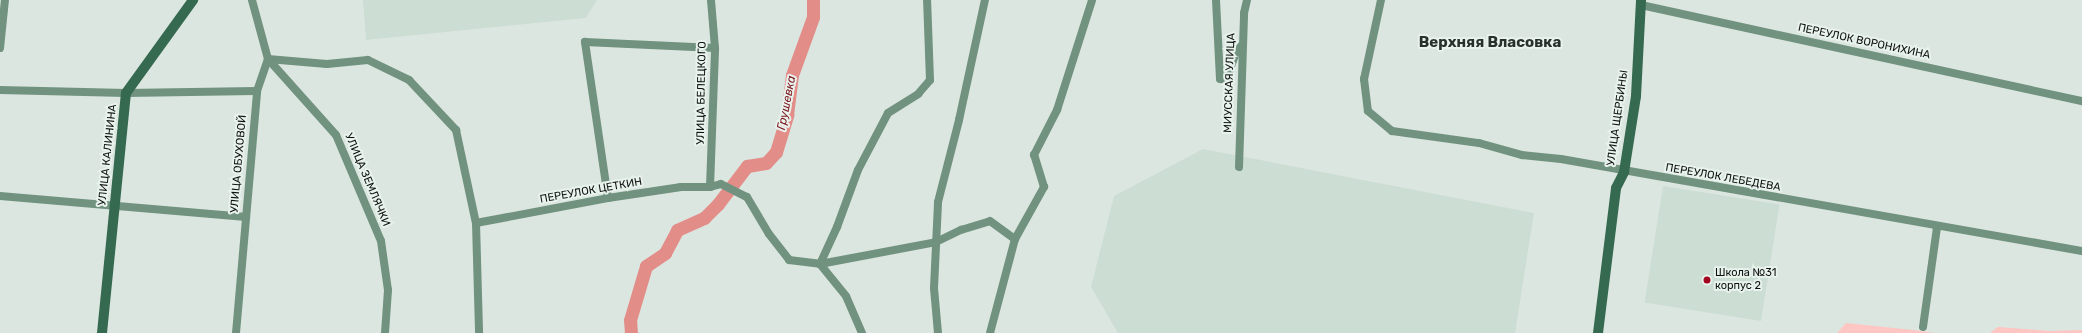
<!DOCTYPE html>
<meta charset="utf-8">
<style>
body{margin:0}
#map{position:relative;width:2082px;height:333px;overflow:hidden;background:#dce6e0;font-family:Rubik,sans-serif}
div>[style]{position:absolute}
.built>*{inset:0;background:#ccddd3;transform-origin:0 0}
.green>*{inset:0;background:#fdc6c2}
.river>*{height:13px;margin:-6.5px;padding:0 6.5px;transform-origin:6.5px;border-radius:6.5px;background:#e38d89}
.street>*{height:8px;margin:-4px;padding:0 4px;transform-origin:4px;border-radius:4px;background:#70927f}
.secondary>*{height:10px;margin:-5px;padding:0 5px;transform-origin:5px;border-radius:5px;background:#366a50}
.dots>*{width:11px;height:11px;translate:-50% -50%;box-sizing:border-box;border:2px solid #e9f3ed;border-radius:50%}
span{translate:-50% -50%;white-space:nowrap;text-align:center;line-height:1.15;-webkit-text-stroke:4px #e9f3ed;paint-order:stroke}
.street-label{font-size:11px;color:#0f1210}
.poi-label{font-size:11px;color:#0f1210}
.left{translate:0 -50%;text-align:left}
.water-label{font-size:12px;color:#811c23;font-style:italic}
.district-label{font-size:15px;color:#29312c;font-weight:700}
</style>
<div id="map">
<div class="built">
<div style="clip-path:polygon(363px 0,597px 0,586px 18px,366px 40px)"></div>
<div style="clip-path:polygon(1203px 149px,1534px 213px,1515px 333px,1118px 333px,1091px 287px,1114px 196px)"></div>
<div style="left:1663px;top:186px;width:118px;height:118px;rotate:9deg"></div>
</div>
<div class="green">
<div style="clip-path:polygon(1846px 323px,1913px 330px,1935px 333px,1837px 333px)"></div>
<div style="clip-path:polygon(1998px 327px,2050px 331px,2082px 330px,2082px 333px,1990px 333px)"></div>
</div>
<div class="river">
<div style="left:631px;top:333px;width:13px;rotate:-94deg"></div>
<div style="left:630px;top:320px;width:56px;rotate:-73.5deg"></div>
<div style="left:646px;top:266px;width:23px;rotate:-34deg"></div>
<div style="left:665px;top:253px;width:26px;rotate:-62deg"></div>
<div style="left:677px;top:230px;width:30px;rotate:-24deg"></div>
<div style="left:704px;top:218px;width:20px;rotate:-45deg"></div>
<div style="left:718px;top:204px;width:48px;rotate:-52.7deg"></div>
<div style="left:747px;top:166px;width:19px;rotate:-9deg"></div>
<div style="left:766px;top:163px;width:15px;rotate:-48deg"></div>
<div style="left:776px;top:152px;width:39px;rotate:-73deg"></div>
<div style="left:787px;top:115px;width:40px;rotate:-82.9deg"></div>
<div style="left:792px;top:75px;width:62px;rotate:-70.1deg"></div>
<div style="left:813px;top:17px;width:17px;rotate:-90deg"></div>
</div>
<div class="street">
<div style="left:1216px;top:0;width:79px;rotate:87.1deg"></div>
<div style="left:1220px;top:79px;width:6px;rotate:9deg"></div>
<div style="left:1226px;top:80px;width:30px;rotate:-70deg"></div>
<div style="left:1236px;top:52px;width:9px;rotate:-49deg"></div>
<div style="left:1381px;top:0;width:81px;rotate:102.1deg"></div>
<div style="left:1364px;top:79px;width:32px;rotate:83deg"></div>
<div style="left:1368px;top:111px;width:31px;rotate:40deg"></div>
<div style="left:1392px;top:131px;width:88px;rotate:7.9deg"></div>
<div style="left:1479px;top:143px;width:45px;rotate:15.6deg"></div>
<div style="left:1522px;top:155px;width:39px;rotate:6deg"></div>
<div style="left:1561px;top:159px;width:529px;rotate:10.01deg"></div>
<div style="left:1641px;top:5px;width:451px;rotate:12.3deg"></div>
<div style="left:0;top:48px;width:48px;rotate:-84.1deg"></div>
<div style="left:268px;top:59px;width:59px;rotate:4.8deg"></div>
<div style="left:327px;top:64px;width:41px;rotate:-5.6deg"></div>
<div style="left:368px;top:60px;width:46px;rotate:26deg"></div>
<div style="left:409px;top:80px;width:69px;rotate:46.8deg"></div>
<div style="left:456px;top:130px;width:95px;rotate:77.9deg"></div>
<div style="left:476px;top:223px;width:110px;rotate:88.4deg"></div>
<div style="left:268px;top:59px;width:102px;rotate:48.2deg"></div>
<div style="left:336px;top:135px;width:115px;rotate:67deg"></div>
<div style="left:381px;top:241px;width:49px;rotate:81.9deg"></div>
<div style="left:388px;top:290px;width:43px;rotate:94deg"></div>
<div style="left:0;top:90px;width:126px;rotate:1.4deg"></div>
<div style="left:126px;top:93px;width:131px;rotate:-0.9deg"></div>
<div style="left:1239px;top:167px;width:154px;rotate:-88.1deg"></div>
<div style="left:1244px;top:13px;width:13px;rotate:-77deg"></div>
<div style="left:710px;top:187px;width:139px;rotate:-87.9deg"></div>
<div style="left:715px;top:48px;width:48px;rotate:-94.8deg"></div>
<div style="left:0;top:196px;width:247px;rotate:4.9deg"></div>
<div style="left:608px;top:198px;width:158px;rotate:-98.4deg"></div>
<div style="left:585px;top:42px;width:130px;rotate:2.6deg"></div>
<div style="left:476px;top:223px;width:134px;rotate:-10.7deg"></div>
<div style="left:608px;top:198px;width:74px;rotate:-8.6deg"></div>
<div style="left:681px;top:187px;width:29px"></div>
<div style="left:710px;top:187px;width:11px;rotate:-15deg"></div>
<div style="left:721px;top:184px;width:29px;rotate:27deg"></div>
<div style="left:747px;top:197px;width:43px;rotate:59.3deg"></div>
<div style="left:769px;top:234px;width:33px;rotate:52deg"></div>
<div style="left:789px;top:260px;width:31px;rotate:7deg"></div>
<div style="left:820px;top:264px;width:41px;rotate:-65.3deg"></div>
<div style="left:837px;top:227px;width:61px;rotate:-69.8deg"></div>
<div style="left:858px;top:170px;width:64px;rotate:-62.2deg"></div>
<div style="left:888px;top:113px;width:36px;rotate:-32deg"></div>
<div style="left:918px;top:94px;width:18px;rotate:-49deg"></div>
<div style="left:930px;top:80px;width:80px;rotate:-92.1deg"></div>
<div style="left:1923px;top:327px;width:101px;rotate:-82deg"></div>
<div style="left:236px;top:333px;width:243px;rotate:-85deg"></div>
<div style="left:257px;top:91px;width:34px;rotate:-71deg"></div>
<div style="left:268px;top:59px;width:61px;rotate:-105.2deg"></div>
<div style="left:862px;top:333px;width:40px;rotate:-113.4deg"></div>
<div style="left:846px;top:296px;width:41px;rotate:-129.1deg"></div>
<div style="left:820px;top:264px;width:118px;rotate:-10.7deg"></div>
<div style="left:936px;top:242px;width:28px;rotate:-26deg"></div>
<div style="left:961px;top:230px;width:30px;rotate:-17deg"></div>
<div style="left:990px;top:221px;width:31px;rotate:36deg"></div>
<div style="left:938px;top:333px;width:45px;rotate:-95.1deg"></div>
<div style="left:934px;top:288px;width:86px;rotate:-87.3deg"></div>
<div style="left:938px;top:202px;width:85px;rotate:-75.6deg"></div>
<div style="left:959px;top:120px;width:123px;rotate:-77.8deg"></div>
<div style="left:990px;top:333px;width:97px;rotate:-75.1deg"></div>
<div style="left:1015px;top:239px;width:60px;rotate:-60.9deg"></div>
<div style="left:1044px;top:187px;width:34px;rotate:-107deg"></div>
<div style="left:1034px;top:155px;width:51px;rotate:-62.9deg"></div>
<div style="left:1057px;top:110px;width:115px;rotate:-72.3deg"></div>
</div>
<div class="secondary">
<div style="left:102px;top:333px;width:241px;rotate:-84.3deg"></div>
<div style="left:126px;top:93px;width:115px;rotate:-54.2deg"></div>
<div style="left:1598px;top:333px;width:146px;rotate:-82.9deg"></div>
<div style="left:1616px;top:188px;width:18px;rotate:-63deg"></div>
<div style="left:1624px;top:172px;width:77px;rotate:-81deg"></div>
<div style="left:1636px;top:96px;width:96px;rotate:-87deg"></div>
</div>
<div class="dots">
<div style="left:1707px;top:280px;background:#a30521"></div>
</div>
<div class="street-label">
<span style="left:1864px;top:42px;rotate:12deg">ПЕРЕУЛОК ВОРОНИХИНА</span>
<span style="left:1230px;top:83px;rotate:-88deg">МИУССКАЯ УЛИЦА</span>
<span style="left:702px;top:93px;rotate:-89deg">УЛИЦА БЕЛЕЦКОГО</span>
<span style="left:1618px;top:118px;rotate:-82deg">УЛИЦА ЩЕРБИНЫ</span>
<span style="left:108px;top:155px;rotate:-84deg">УЛИЦА КАЛИНИНА</span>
<span style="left:239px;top:164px;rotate:-85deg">УЛИЦА ОБУХОВОЙ</span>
<span style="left:1723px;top:178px;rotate:10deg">ПЕРЕУЛОК ЛЕБЕДЕВА</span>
<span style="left:367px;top:180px;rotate:67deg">УЛИЦА ЗЕМЛЯЧКИ</span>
<span style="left:591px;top:191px;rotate:-10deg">ПЕРЕУЛОК ЦЕТКИН</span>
</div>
<div class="poi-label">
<span class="left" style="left:1715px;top:280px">Школа №31<br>корпус 2</span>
</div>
<div class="water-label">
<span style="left:787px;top:103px;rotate:-79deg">Грушевка</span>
</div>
<div class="district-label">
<span style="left:1490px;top:43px">Верхняя Власовка</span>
</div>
</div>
